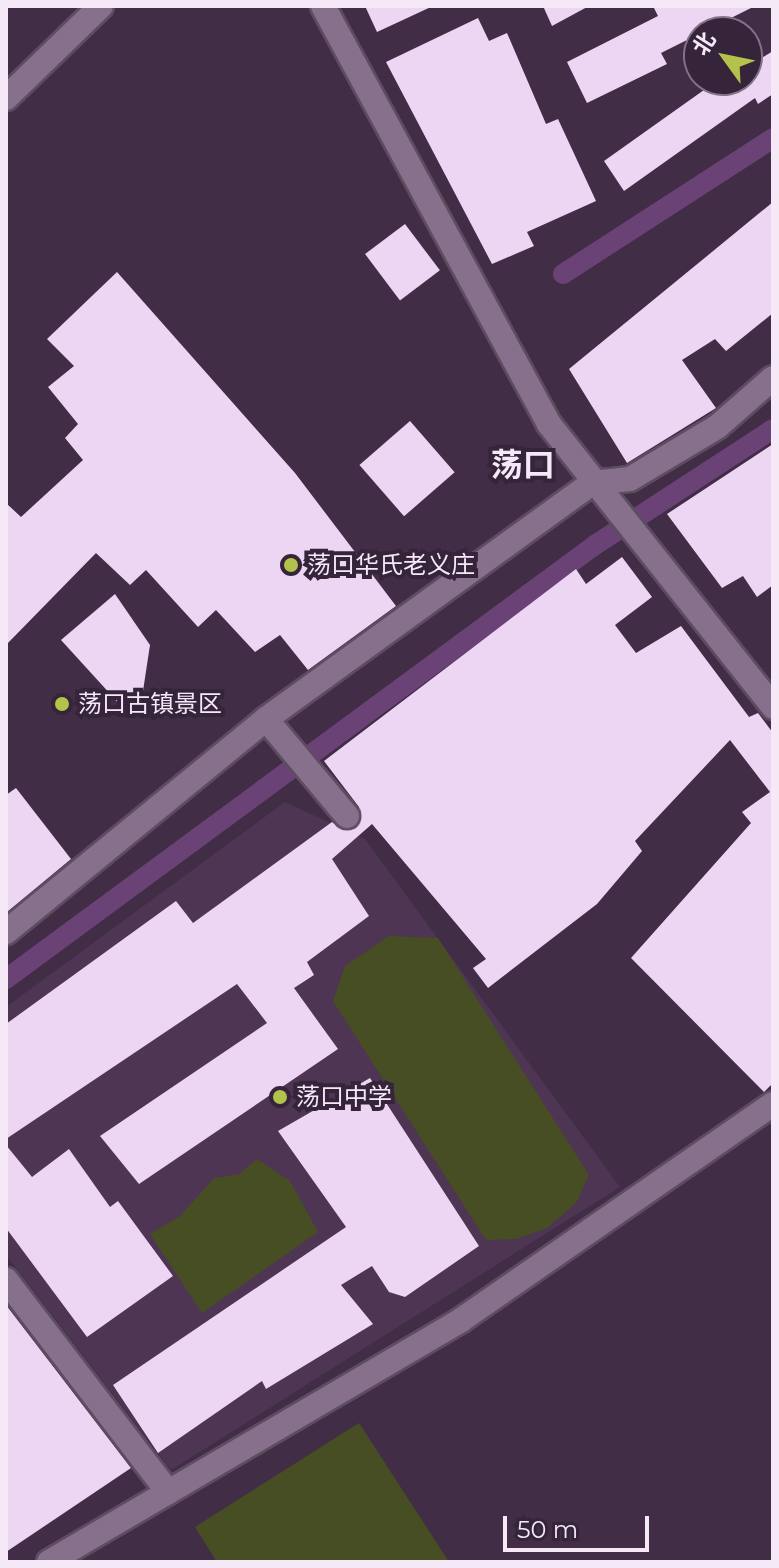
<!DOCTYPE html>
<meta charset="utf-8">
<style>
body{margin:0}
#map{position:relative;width:779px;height:1568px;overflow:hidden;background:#412e46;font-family:Montserrat,"Noto Sans SC",sans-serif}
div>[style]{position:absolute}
.built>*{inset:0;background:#4d3553}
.green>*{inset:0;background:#484e23}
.canal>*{height:20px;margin:-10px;padding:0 10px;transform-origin:10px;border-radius:10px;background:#6a4276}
.building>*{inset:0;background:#edd5f4;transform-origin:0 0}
.roads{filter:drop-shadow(2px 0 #5d4d61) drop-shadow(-2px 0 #5d4d61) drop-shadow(0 2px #5d4d61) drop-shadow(0 -2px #5d4d61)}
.minor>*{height:24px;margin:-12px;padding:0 12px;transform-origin:12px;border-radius:12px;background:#86708c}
.dots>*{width:22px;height:22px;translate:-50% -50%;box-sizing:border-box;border:4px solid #36243b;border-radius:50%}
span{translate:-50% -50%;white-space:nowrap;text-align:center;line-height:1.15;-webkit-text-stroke:8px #36243b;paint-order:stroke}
.poi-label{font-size:24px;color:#f5e9f8}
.left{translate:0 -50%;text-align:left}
.district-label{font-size:32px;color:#f5e9f8;font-weight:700}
.frame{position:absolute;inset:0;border:8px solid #f5e9f8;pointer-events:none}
.north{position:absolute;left:683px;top:16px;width:80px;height:80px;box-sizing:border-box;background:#36243b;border:2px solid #827387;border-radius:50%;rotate:303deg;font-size:22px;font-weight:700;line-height:32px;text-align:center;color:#f5e9f8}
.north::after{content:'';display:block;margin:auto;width:28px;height:36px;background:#b3c24b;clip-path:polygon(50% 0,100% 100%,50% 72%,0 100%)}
.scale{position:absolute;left:503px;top:1516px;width:146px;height:36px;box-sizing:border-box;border:4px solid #f5e9f8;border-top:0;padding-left:10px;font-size:24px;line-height:28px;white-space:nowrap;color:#f5e9f8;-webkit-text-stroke:6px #36243b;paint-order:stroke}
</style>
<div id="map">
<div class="built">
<div style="clip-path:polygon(285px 802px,365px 839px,620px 1187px,171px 1470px,6px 1255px,6px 1007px)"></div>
</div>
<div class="green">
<div style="clip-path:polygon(389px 936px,438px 938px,589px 1175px,576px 1203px,547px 1228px,517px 1239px,486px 1240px,333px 1001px,345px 966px)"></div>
<div style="clip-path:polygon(257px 1159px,290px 1181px,318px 1232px,202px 1313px,150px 1234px,180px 1216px,214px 1178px,239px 1174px)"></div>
<div style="clip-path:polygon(359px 1423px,449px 1562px,217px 1562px,195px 1527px)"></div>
</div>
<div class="canal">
<div style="left:563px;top:274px;width:250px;rotate:-32.9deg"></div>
<div style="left:6px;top:979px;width:732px;rotate:-36.38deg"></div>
<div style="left:595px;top:545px;width:212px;rotate:-33.1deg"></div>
</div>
<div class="building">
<div style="clip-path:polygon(365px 6px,433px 6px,377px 32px)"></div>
<div style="clip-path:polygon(543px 6px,589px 6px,552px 26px)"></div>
<div style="clip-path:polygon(653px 6px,755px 6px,661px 53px,667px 64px,587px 103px,567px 62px,658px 16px)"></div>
<div style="clip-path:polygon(478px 18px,489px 41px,507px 33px,546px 124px,558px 119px,596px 201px,527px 232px,534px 246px,492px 264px,386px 62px)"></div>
<div style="clip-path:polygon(773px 51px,773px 94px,758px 104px,755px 98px,624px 191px,604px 161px,718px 80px,747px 80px,747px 67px)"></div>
<div style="clip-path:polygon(773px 202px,773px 313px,726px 351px,715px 339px,682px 360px,716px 408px,627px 463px,569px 369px)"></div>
<div style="left:405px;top:224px;width:58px;height:50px;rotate:53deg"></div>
<div style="clip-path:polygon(117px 272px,295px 473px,396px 606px,308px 670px,280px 635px,255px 652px,216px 610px,198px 627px,146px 570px,130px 585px,96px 553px,6px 645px,6px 503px,21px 517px,83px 460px,65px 438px,78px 424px,48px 387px,74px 366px,47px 339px)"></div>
<div style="left:410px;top:421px;width:68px;height:67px;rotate:49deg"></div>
<div style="clip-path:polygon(773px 444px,773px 585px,757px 597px,743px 576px,722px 588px,667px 514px)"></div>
<div style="clip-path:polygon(622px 557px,652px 597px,615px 625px,636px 653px,681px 626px,749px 717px,758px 713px,773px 733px,773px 1083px,764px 1092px,631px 958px,751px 823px,742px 812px,770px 792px,730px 740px,635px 841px,642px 851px,597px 904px,488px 988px,473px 968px,486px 959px,372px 824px,332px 859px,369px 916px,307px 962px,314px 975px,294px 988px,338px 1049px,139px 1184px,100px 1136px,267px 1023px,237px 984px,6px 1139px,6px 1024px,176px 901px,193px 923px,332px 822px,343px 830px,356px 828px,359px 807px,324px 761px,576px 569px,586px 584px)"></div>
<div style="clip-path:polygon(115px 594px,150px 645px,143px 691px,123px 708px,61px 640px)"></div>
<div style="clip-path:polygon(16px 788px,71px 859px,6px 913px,6px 795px)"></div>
<div style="clip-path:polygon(370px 1078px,479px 1246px,405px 1297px,389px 1292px,372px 1266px,341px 1285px,373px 1324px,266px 1389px,262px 1381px,158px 1453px,113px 1385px,346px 1227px,278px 1131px)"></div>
<div style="clip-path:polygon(6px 1145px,32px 1177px,69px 1149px,110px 1207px,118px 1201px,173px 1276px,87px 1337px,6px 1228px)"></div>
<div style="clip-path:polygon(6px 1305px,131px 1468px,6px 1552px)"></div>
</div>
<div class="roads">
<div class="minor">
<div style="left:323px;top:6px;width:475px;rotate:61.6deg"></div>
<div style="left:549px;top:424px;width:361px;rotate:51.6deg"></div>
<div style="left:6px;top:98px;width:132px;rotate:-44.1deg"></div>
<div style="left:347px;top:816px;width:126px;rotate:-129.9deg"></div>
<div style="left:266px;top:719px;width:402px;rotate:-35.9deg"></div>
<div style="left:592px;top:483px;width:38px;rotate:-6deg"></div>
<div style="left:630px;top:479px;width:101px;rotate:-30.9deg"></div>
<div style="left:717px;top:427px;width:74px;rotate:-41.2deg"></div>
<div style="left:6px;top:932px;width:336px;rotate:-39.3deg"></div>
<div style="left:6px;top:1280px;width:267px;rotate:52.6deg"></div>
<div style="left:49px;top:1562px;width:478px;rotate:-30.4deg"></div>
<div style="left:461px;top:1320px;width:379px;rotate:-34.7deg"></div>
</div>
</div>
<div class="dots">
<div style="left:291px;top:565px;background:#b3c24b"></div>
<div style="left:62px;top:704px;background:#b3c24b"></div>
<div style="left:280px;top:1097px;background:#b3c24b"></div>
</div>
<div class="poi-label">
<span class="left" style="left:307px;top:565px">荡口华氏老义庄</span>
<span class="left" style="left:78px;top:704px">荡口古镇景区</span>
<span class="left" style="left:296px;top:1097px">荡口中学</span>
</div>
<div class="district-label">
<span style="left:523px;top:465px">荡口</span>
</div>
<div class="frame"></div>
<div class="north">北</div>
<div class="scale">50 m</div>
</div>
